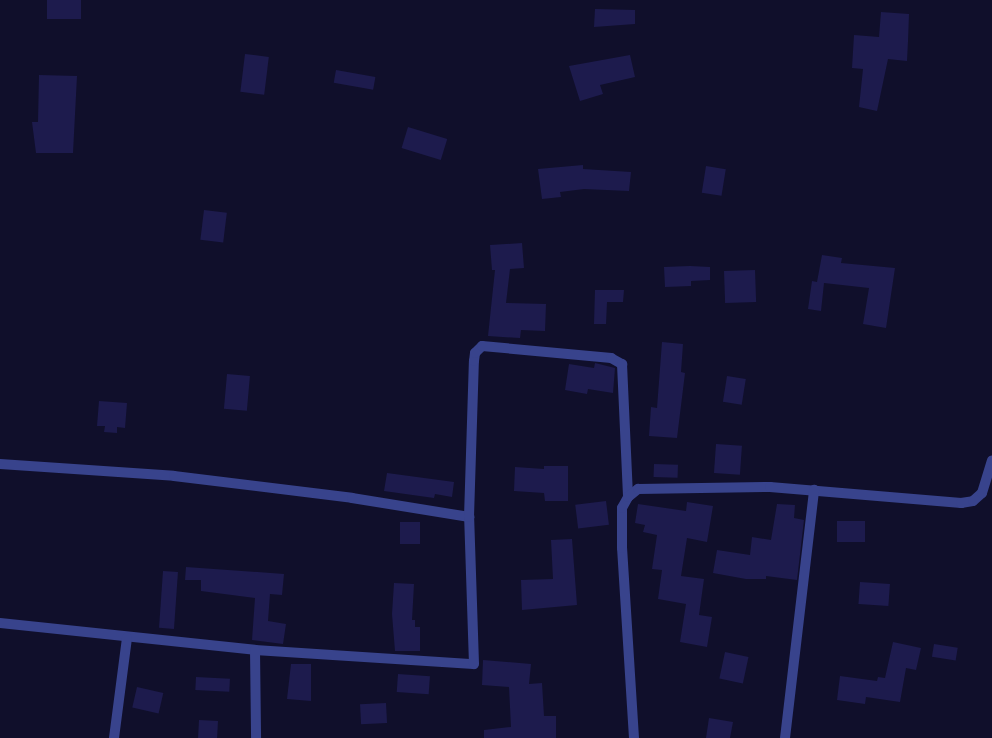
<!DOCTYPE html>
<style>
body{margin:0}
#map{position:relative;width:992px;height:738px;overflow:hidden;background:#100f2b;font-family:Overpass,sans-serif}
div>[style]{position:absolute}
.building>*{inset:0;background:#1d1b4d;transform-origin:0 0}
.street>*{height:10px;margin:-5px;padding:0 5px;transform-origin:5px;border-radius:5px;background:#38438c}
span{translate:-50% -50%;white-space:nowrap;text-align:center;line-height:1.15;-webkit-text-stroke:4px #100f2b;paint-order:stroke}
</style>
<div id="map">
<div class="building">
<div style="left:47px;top:0;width:34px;height:19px"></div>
<div style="clip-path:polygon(595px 9px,635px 10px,635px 24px,594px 27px)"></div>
<div style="clip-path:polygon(881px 12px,909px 14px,908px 41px,907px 61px,888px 59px,877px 111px,859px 107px,863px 69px,852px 68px,854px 35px,879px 37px)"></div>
<div style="left:245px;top:54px;width:24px;height:38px;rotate:7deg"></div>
<div style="clip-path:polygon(630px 55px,635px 77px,600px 85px,603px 94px,580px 101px,569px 66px)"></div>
<div style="left:336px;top:70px;width:40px;height:13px;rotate:10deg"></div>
<div style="clip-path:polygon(39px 75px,77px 76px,73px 153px,36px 153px,32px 122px,38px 122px)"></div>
<div style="left:408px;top:127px;width:41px;height:22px;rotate:17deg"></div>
<div style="clip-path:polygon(583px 165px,583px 169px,631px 172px,629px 191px,584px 189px,560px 192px,561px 197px,542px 199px,538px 169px)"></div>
<div style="left:706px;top:166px;width:20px;height:27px;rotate:9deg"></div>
<div style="left:204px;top:210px;width:23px;height:30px;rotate:7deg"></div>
<div style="clip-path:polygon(522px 243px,524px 268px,510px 269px,506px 303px,546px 304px,545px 331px,521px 330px,520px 338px,488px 336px,495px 270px,492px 270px,490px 245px)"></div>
<div style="clip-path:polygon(822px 255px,842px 258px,841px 263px,895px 268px,886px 328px,863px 324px,869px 288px,824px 283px,821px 311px,808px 309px,812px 281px,817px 282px)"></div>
<div style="clip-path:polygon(690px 266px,710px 267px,710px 280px,691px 281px,691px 286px,665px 287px,664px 267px)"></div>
<div style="left:755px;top:270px;width:32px;height:31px;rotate:88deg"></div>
<div style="clip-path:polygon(595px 290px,624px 290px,623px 302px,607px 302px,606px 324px,594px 324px)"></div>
<div style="clip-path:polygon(662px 342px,683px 344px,681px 372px,685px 373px,677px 438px,649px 436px,651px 407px,657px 408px)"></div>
<div style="clip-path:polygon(595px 363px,615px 368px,613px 393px,588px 389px,587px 394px,565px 390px,569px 364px,594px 368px)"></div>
<div style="left:227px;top:374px;width:23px;height:35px;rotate:5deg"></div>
<div style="left:727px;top:376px;width:19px;height:26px;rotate:9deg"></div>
<div style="clip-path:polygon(99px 401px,127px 403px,125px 428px,117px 427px,117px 433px,104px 432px,105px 426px,97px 426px)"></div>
<div style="left:716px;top:444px;width:26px;height:29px;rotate:4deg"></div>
<div style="left:654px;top:464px;width:24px;height:13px;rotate:2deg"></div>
<div style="clip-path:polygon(544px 466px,568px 466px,568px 501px,545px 501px,544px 493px,514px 491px,515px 467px,544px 469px)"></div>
<div style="clip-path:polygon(387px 473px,454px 482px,452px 497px,435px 494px,434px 498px,384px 491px)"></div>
<div style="left:606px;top:501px;width:24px;height:31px;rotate:83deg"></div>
<div style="clip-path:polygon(687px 502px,713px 506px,707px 542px,687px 538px,681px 576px,704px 579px,699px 615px,712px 617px,707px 647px,680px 642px,686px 604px,658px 599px,662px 570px,652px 569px,657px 535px,643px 532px,645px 525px,635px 523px,638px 504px,686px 511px)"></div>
<div style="clip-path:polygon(777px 504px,795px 505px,794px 518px,804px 520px,797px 580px,766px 576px,766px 579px,746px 579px,713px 573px,717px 550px,750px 555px,752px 537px,771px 540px)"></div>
<div style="left:837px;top:521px;width:28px;height:21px"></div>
<div style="left:400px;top:522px;width:20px;height:22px"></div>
<div style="clip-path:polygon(572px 539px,577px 605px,522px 610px,521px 580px,553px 579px,551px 540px)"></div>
<div style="clip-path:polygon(186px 567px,284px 574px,282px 595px,270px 594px,268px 621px,286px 624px,283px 644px,252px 640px,255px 598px,201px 591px,201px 580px,185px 580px)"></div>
<div style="left:163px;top:571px;width:15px;height:57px;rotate:4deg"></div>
<div style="left:860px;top:582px;width:30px;height:22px;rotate:4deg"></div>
<div style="clip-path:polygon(394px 583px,414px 584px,412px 620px,415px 620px,415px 627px,420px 627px,420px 651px,395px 651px,392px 614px)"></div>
<div style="clip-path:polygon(893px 642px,921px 648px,916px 670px,906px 668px,900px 702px,866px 697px,865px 704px,837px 700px,840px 676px,877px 681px,878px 677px,885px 678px)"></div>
<div style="left:934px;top:644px;width:24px;height:13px;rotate:9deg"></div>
<div style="left:725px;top:652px;width:24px;height:27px;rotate:12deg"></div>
<div style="clip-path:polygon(483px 660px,531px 664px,529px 684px,542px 683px,544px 716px,556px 716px,556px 738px,484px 738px,484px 730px,511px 727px,509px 687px,482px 685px)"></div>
<div style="clip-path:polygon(291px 664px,311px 664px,311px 701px,287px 699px)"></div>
<div style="left:398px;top:674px;width:32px;height:18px;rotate:4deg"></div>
<div style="left:196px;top:677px;width:34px;height:13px;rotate:3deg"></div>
<div style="left:137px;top:687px;width:27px;height:21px;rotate:13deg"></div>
<div style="left:386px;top:703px;width:20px;height:26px;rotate:87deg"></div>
<div style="clip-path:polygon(709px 718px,733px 722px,730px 738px,706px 738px)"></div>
<div style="left:199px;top:720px;width:19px;height:18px;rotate:3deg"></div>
</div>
<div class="street">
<div style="left:0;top:464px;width:174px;rotate:3.9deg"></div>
<div style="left:174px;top:476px;width:179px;rotate:7deg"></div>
<div style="left:352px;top:498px;width:119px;rotate:9.2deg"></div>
<div style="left:0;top:623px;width:256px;rotate:6deg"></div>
<div style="left:255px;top:650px;width:219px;rotate:3.7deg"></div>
<div style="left:474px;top:664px;width:147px;rotate:-91.9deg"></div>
<div style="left:469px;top:517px;width:156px;rotate:-88.2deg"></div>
<div style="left:474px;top:361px;width:8px;rotate:-83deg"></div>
<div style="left:475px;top:353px;width:10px;rotate:-45deg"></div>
<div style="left:482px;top:346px;width:130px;rotate:5.3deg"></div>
<div style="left:611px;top:358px;width:13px;rotate:29deg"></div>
<div style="left:622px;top:364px;width:133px;rotate:87.4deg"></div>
<div style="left:255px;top:650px;width:88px;rotate:89.3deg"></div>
<div style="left:114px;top:738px;width:101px;rotate:-82.6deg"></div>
<div style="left:634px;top:738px;width:190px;rotate:-93.6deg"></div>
<div style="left:622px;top:548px;width:40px;rotate:-90deg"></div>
<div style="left:622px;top:508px;width:13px;rotate:-61deg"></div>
<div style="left:628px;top:497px;width:13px;rotate:-39deg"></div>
<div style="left:638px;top:489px;width:132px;rotate:-0.9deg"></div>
<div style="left:770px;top:487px;width:192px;rotate:4.8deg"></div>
<div style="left:961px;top:503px;width:12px;rotate:-9deg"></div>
<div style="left:973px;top:501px;width:12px;rotate:-42deg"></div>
<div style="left:982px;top:493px;width:34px;rotate:-73deg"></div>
<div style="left:785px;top:738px;width:250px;rotate:-83.3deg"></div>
</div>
</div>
